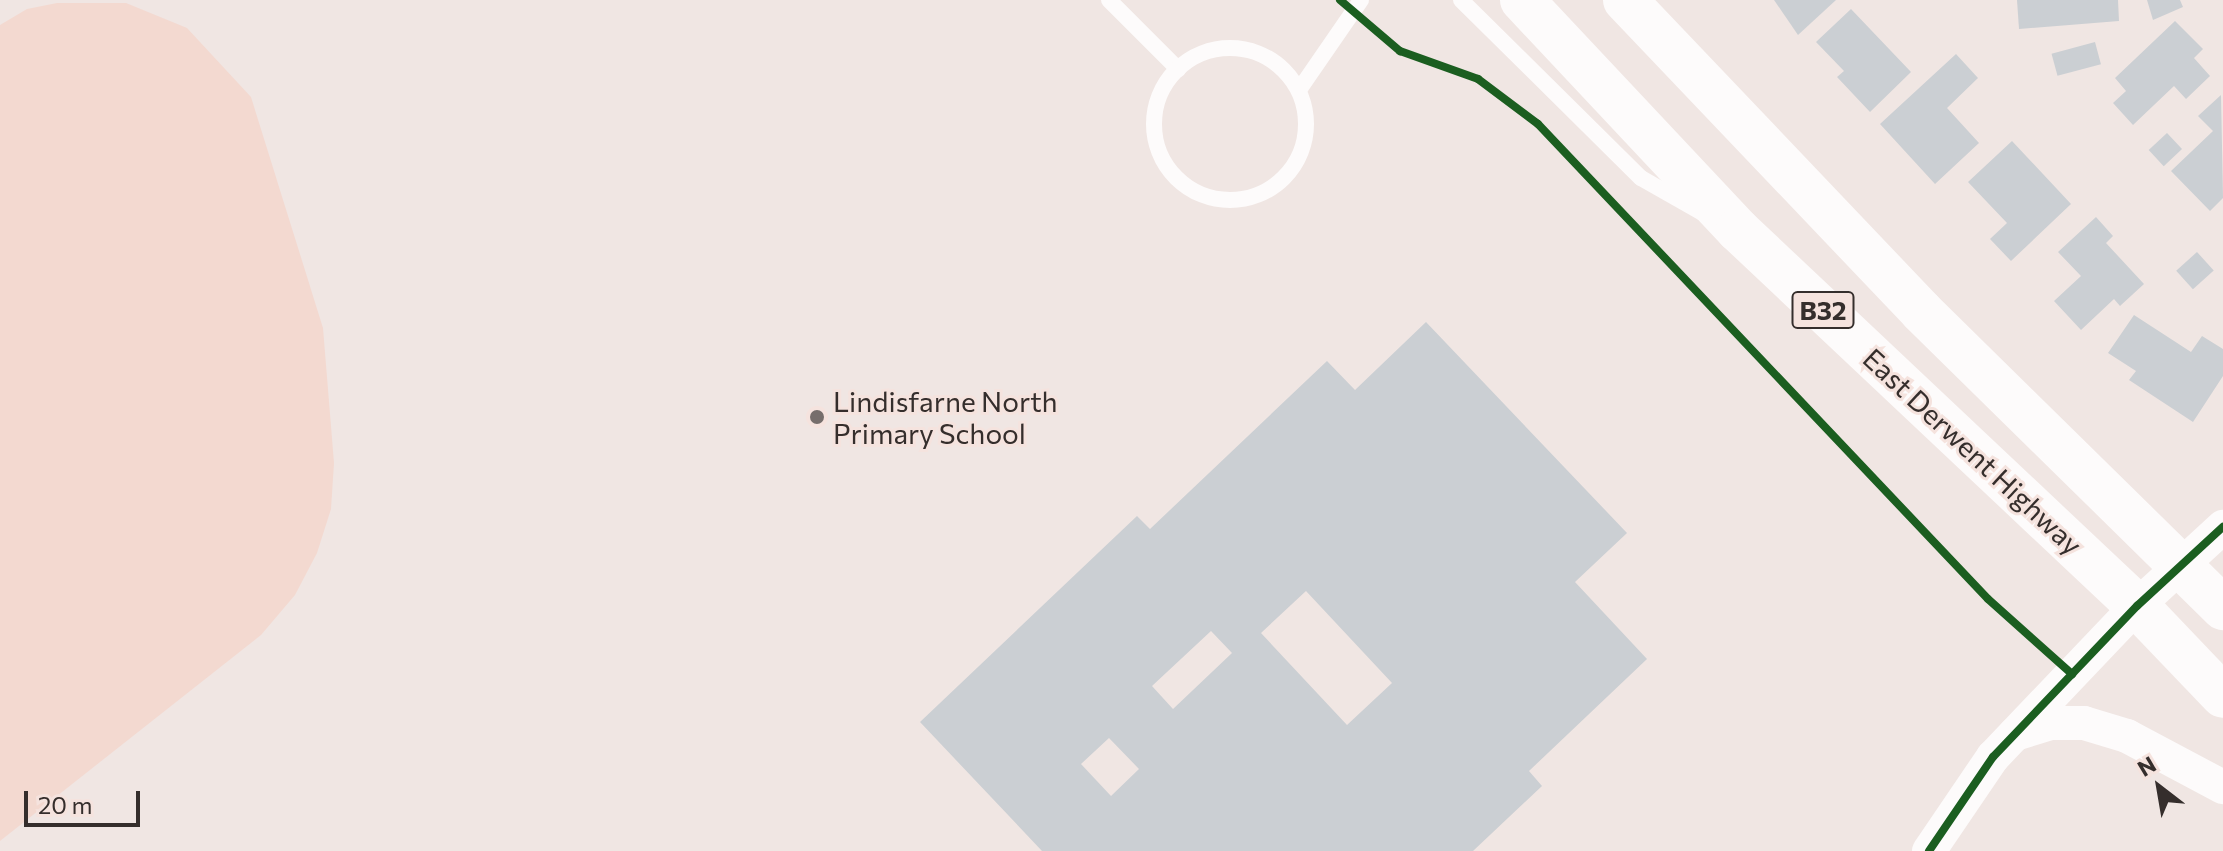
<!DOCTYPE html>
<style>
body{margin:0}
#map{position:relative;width:2223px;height:851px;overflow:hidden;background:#f0e6e3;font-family:Commissioner,sans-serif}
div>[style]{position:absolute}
.green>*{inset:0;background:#f3d9d0}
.building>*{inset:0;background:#cbcfd3;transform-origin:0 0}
.lane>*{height:16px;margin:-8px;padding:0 8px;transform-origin:8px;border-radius:8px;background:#fdfbfb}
.lane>.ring{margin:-8px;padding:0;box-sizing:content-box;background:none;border:16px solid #fdfbfb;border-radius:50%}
.street>*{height:34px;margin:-17px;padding:0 17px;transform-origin:17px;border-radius:17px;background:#fdfbfb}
.primary>*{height:44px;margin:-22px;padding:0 22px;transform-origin:22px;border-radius:22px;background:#fdfbfb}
.cycleway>*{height:8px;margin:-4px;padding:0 4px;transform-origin:4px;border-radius:4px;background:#1b5e20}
.dots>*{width:22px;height:22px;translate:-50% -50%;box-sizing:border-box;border:4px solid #f5e3de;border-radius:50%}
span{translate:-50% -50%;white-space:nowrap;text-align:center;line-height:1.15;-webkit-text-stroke:6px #f5e3de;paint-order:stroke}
.shield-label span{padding:2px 6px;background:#f5e3de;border:2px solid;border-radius:6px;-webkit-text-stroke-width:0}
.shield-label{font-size:26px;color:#352e2c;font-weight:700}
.poi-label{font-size:28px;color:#352e2c}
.left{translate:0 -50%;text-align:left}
.street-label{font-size:28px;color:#352e2c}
.north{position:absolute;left:2119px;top:747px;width:80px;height:80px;-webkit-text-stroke:6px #f5e3de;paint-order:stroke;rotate:329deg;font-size:22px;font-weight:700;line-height:32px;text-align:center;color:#352e2c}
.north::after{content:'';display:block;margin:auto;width:28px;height:36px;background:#352e2c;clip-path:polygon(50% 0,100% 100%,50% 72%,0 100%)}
.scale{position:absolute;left:24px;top:791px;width:116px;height:36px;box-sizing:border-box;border:4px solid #352e2c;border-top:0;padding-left:10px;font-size:24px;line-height:28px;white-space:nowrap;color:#352e2c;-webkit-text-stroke:6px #f5e3de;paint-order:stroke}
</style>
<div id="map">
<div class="green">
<div style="clip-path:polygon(57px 3px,126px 3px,187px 28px,251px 97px,323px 328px,334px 463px,331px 509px,317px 553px,295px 595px,261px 635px,0 841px,0 25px,27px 9px)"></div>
</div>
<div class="building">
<div style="clip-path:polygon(1774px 0,1836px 0,1798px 35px)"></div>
<div style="clip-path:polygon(2017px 0,2118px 0,2119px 21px,2019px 29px)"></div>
<div style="clip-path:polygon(2147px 0,2180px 0,2183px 7px,2153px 20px)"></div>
<div style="clip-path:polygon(1851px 9px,1911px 72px,1870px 112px,1837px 77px,1844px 71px,1816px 42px)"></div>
<div style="clip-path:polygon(2175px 21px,2203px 49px,2194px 58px,2210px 76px,2186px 99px,2174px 86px,2133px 125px,2113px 103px,2126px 91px,2115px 78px)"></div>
<div style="left:2095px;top:42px;width:23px;height:45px;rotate:75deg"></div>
<div style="clip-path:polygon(1956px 54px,1978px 78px,1947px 108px,1979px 143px,1935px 184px,1880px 124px)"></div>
<div style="clip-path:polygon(2221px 95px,2223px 198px,2210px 211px,2171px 171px,2213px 131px,2198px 116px)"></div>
<div style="left:2167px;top:133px;width:22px;height:25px;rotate:47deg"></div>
<div style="clip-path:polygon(2012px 141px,2071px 204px,2011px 261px,1990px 239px,2007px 223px,1968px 182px)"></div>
<div style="clip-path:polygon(2096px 217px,2113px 236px,2106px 243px,2144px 284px,2120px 306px,2114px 299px,2081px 330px,2054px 301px,2081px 276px,2058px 252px)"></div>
<div style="left:2197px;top:252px;width:25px;height:28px;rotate:48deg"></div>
<div style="clip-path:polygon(2134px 315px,2191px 352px,2202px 336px,2223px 349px,2223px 376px,2193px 422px,2129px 380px,2136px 371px,2108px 353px)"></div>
<div style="clip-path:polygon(evenodd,1426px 322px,1627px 533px,1575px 582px,1647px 659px,1529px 771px,1542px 786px,1473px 851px,1042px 851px,920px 722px,1137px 516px,1150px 529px,1327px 361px,1355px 390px,1426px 322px,1306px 591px,1392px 683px,1347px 725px,1261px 633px,1306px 591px,1426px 322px,1211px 631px,1232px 653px,1173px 709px,1152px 686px,1211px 631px,1426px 322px,1109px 738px,1139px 769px,1111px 796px,1081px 764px,1109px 738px)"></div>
</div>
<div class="lane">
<div style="left:1109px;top:0;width:98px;rotate:45deg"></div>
<div style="left:1461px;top:0;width:253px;rotate:44.7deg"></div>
<div style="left:1641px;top:178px;width:73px;rotate:29.7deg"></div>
<div class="ring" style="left:1154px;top:48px;width:136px;height:136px"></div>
<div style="left:1299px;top:90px;width:109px;rotate:-55.4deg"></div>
</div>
<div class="street">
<div style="left:2015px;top:734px;width:39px;rotate:-17deg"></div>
<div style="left:2052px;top:723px;width:32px"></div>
<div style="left:2084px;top:723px;width:45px;rotate:16.8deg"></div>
<div style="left:2127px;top:736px;width:109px;rotate:28deg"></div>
<div style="left:1929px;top:851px;width:114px;rotate:-55.8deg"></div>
<div style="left:1993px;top:757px;width:209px;rotate:-46.4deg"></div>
<div style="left:2137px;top:606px;width:117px;rotate:-42.6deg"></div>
</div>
<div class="primary">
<div style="left:1522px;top:0;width:316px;rotate:46.8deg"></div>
<div style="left:1738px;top:230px;width:548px;rotate:43.3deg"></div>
<div style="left:2137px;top:606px;width:124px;rotate:46.3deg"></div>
<div style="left:1625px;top:0;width:429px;rotate:46.4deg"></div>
<div style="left:1921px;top:311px;width:424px;rotate:44.5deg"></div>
</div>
<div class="cycleway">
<div style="left:1340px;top:0;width:79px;rotate:40.4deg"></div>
<div style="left:1400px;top:51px;width:83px;rotate:19.7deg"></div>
<div style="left:1478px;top:79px;width:75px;rotate:36.9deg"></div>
<div style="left:1538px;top:124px;width:654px;rotate:46.55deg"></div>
<div style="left:1988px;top:599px;width:113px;rotate:41.8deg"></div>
<div style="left:1929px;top:851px;width:114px;rotate:-55.8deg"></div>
<div style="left:1993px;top:757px;width:209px;rotate:-46.4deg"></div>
<div style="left:2137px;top:606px;width:117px;rotate:-42.6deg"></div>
</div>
<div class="dots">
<div style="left:817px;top:417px;background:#766e6c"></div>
</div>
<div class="shield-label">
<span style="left:1823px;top:310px">B32</span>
</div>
<div class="poi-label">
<span class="left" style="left:833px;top:417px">Lindisfarne North<br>Primary School</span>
</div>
<div class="street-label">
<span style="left:1973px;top:451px;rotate:43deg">East Derwent Highway</span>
</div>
<div class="north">N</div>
<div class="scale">20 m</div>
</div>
